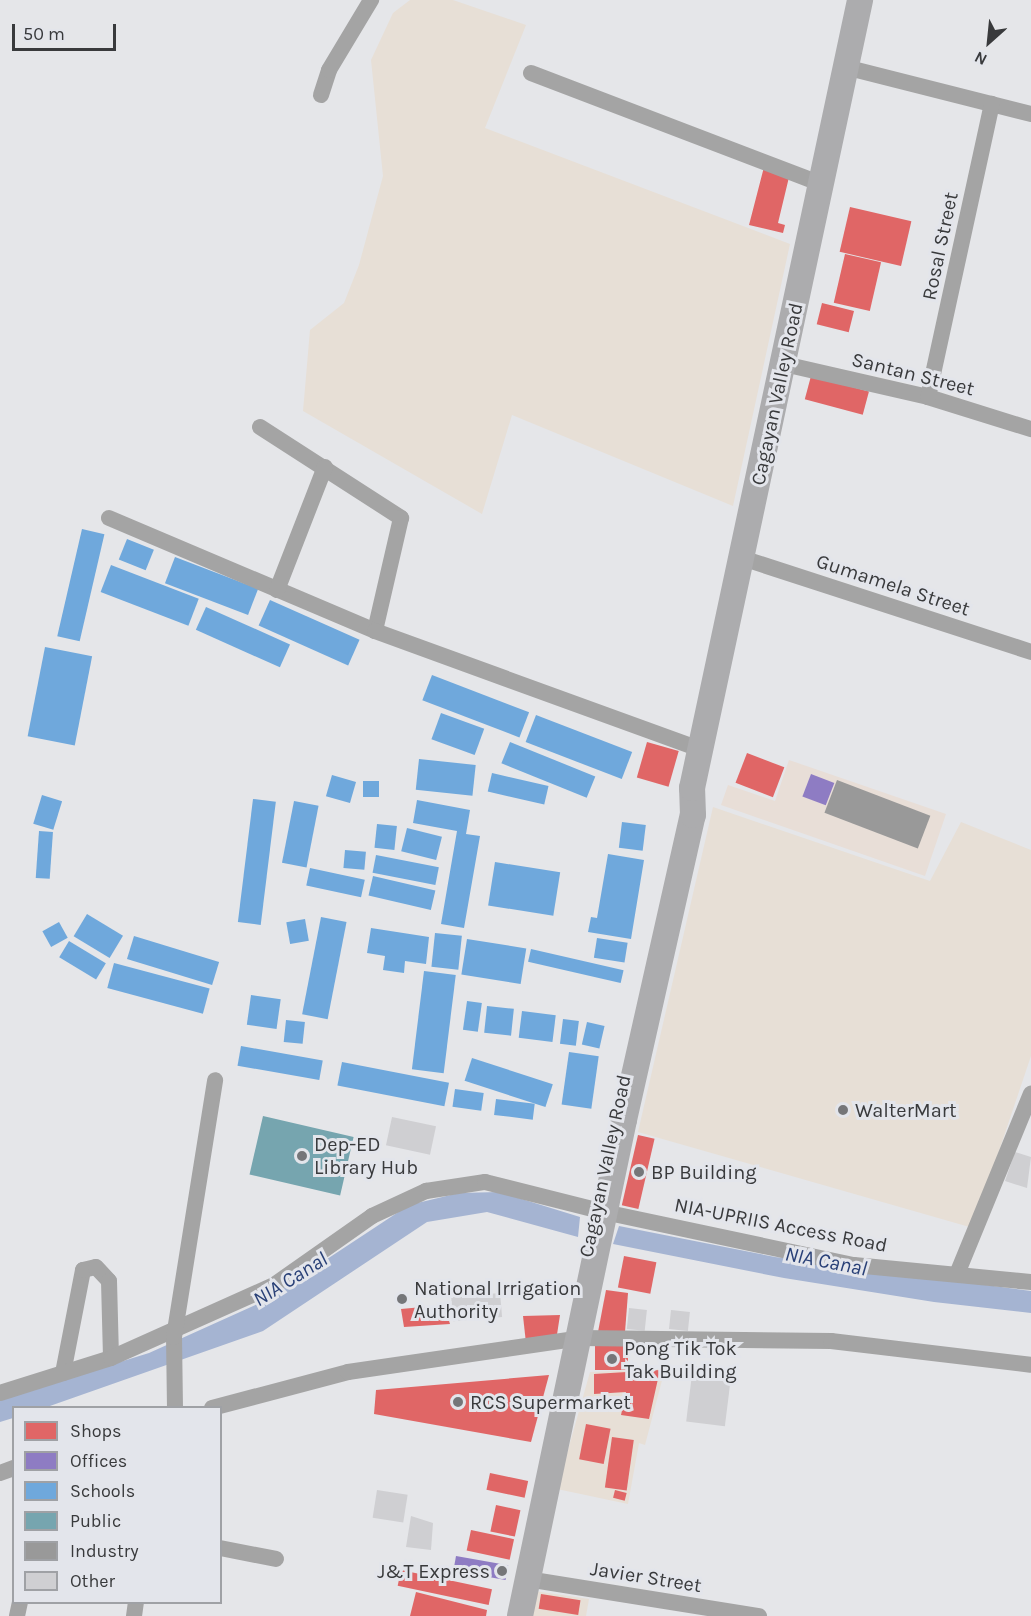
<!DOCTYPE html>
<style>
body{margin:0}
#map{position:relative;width:1031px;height:1616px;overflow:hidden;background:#e5e6e9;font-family:Karla,sans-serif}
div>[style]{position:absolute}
.commercial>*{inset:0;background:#e7dfd6}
.industrial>*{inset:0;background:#e8ded7}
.water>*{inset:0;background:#a5b4d2}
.shops>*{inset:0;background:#e06666;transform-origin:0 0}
.offices>*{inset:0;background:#8e7cc3;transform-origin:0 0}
.schools>*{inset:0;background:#6fa8dc;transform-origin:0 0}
.public>*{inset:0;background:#76a5af;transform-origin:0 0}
.industry>*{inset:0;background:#999;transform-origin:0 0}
.building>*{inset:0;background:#cfcfd2;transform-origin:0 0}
.minor>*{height:16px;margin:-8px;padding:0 8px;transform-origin:8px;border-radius:8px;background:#a4a4a4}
.highway>*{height:26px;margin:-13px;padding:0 13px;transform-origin:13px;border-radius:13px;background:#acacae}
.dots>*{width:16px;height:16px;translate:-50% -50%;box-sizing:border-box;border:3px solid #e3e5eb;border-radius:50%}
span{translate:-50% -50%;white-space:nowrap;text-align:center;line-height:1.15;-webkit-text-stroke:6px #e3e5eb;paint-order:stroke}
.street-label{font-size:20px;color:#393a3c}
.poi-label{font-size:20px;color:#393a3c}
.left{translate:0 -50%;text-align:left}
.right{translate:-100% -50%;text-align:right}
.water-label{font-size:21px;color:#294077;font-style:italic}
.legend{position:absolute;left:12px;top:1406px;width:210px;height:198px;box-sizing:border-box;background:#e3e5eb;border:2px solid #9fa1a5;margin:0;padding:8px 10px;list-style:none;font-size:18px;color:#393a3c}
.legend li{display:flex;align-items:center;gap:12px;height:30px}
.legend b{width:30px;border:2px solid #9fa1a5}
.north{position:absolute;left:959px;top:12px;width:60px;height:60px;-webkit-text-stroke:4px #e3e5eb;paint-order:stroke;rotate:207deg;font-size:16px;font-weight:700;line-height:24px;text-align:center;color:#393a3c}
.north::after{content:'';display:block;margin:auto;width:21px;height:27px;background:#393a3c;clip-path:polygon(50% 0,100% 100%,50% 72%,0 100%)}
.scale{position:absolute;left:12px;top:24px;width:104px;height:27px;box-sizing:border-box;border:3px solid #393a3c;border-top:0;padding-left:8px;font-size:18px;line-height:21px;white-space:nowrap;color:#393a3c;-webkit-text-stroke:4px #e3e5eb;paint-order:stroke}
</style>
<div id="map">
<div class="commercial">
<div style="clip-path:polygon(410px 0,453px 0,526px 25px,485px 128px,790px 244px,733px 506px,512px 415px,482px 514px,303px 411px,310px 330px,344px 303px,359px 265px,383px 176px,371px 60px,393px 13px)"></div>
<div style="clip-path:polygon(713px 807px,930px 881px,961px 822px,1031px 850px,1031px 1056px,973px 1228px,638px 1132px)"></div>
<div style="clip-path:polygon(665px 1369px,645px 1445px,639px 1443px,628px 1504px,557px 1489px,590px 1372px)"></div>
<div style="clip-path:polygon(528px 1590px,589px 1599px,586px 1616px,524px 1616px)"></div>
</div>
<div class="industrial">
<div style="clip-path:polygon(789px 760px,946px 814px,925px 876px,721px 805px,728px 785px,775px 801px)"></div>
</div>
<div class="water">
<div style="clip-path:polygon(499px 1192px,580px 1217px,578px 1237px,487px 1212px,427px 1222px,263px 1331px,47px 1407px,14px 1408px,13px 1418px,0 1422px,0 1399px,149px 1353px,262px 1302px,409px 1205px,459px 1193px)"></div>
<div style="clip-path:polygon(619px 1226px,775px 1257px,1031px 1291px,1031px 1313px,934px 1302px,784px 1278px,613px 1244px)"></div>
</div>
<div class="shops">
<div style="clip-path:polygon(764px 167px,790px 173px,778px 223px,785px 225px,783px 233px,749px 225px)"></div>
<div style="left:850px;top:207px;width:63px;height:46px;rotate:13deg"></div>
<div style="left:845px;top:254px;width:37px;height:50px;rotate:13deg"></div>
<div style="left:822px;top:303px;width:33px;height:22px;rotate:14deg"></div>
<div style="left:811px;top:376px;width:60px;height:24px;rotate:15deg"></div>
<div style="left:647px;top:742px;width:33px;height:37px;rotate:16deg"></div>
<div style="left:747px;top:753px;width:40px;height:32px;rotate:21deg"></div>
<div style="left:638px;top:1135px;width:17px;height:72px;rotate:13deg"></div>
<div style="left:624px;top:1256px;width:33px;height:32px;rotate:11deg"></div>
<div style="clip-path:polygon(606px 1290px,628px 1293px,625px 1332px,598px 1332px)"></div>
<div style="clip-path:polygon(444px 1305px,450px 1324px,404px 1327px,401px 1309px)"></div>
<div style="clip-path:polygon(560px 1315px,556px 1341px,526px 1343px,523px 1316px)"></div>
<div style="left:628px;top:1346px;width:24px;height:33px;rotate:90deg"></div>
<div style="clip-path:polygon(660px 1370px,649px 1419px,621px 1415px,626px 1392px,594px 1394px,594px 1374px)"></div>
<div style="clip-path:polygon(549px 1375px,531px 1442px,374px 1414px,376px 1390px)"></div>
<div style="left:586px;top:1424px;width:25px;height:36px;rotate:11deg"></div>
<div style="left:612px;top:1437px;width:22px;height:51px;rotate:8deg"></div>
<div style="left:490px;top:1473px;width:39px;height:17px;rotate:12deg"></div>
<div style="left:615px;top:1490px;width:12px;height:8px;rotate:14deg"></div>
<div style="left:496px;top:1505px;width:25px;height:27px;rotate:12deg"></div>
<div style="left:471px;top:1530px;width:44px;height:21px;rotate:12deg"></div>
<div style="left:401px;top:1570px;width:93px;height:16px;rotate:12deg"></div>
<div style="clip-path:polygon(416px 1592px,487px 1610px,486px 1616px,410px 1616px)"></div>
<div style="left:541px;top:1594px;width:40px;height:15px;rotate:9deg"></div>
</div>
<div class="offices">
<div style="left:811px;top:774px;width:25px;height:24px;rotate:21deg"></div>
<div style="left:456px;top:1556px;width:53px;height:15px;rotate:10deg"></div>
</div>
<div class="schools">
<div style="left:82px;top:529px;width:23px;height:110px;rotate:13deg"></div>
<div style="left:127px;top:539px;width:29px;height:22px;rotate:22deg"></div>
<div style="left:175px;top:557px;width:89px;height:28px;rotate:21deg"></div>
<div style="left:111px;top:565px;width:94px;height:29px;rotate:21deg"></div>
<div style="left:270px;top:600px;width:98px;height:28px;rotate:24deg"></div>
<div style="left:206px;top:607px;width:92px;height:25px;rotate:24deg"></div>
<div style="left:45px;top:647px;width:48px;height:91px;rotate:11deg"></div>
<div style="left:432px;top:675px;width:104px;height:27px;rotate:21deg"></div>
<div style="left:441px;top:713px;width:46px;height:28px;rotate:20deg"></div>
<div style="left:536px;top:715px;width:103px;height:29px;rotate:21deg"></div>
<div style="left:510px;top:742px;width:92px;height:23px;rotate:22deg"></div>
<div style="left:419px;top:759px;width:57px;height:31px;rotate:6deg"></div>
<div style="left:492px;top:773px;width:58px;height:19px;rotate:13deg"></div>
<div style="left:332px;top:775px;width:25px;height:22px;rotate:16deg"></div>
<div style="left:363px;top:781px;width:16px;height:16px"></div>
<div style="left:42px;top:795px;width:21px;height:30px;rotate:17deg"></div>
<div style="left:253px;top:799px;width:23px;height:124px;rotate:7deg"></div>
<div style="clip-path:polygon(417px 800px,470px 810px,466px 834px,480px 836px,464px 928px,441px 924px,457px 831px,413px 823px)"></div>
<div style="left:294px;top:801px;width:25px;height:63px;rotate:11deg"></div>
<div style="left:622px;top:822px;width:24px;height:26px;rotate:7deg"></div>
<div style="left:377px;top:824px;width:20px;height:24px;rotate:6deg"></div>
<div style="left:407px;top:828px;width:36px;height:24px;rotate:14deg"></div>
<div style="left:39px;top:831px;width:14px;height:47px;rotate:4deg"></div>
<div style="left:345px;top:850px;width:21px;height:18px;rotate:5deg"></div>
<div style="clip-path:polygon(608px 854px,644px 860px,631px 939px,588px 932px,591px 917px,597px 918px)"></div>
<div style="left:376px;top:855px;width:64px;height:18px;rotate:11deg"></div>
<div style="left:495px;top:862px;width:66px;height:44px;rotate:9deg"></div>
<div style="left:310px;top:868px;width:56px;height:18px;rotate:12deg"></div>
<div style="left:373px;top:876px;width:64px;height:20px;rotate:13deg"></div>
<div style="left:87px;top:914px;width:42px;height:26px;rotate:31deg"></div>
<div style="left:321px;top:917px;width:26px;height:99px;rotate:11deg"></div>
<div style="left:305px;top:919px;width:22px;height:19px;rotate:80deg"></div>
<div style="left:59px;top:922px;width:18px;height:19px;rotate:61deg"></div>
<div style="clip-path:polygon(371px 928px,429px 937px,426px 964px,405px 961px,404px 973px,383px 970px,385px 956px,367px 953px)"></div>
<div style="left:435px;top:933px;width:27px;height:34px;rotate:6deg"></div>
<div style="left:134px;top:936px;width:89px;height:24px;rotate:17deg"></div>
<div style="left:597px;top:938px;width:31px;height:20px;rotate:9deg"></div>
<div style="left:467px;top:939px;width:60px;height:36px;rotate:9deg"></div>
<div style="left:69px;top:941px;width:43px;height:19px;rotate:31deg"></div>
<div style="left:531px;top:949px;width:95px;height:13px;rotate:13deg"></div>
<div style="left:114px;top:963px;width:99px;height:26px;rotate:15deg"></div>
<div style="left:424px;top:971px;width:32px;height:99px;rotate:7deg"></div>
<div style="left:251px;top:995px;width:30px;height:30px;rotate:8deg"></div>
<div style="left:467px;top:1001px;width:15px;height:29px;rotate:8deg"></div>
<div style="left:487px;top:1006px;width:27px;height:27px;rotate:6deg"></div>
<div style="left:522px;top:1011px;width:34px;height:27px;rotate:7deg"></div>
<div style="left:563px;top:1019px;width:16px;height:25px;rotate:7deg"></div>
<div style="left:286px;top:1020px;width:19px;height:22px;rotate:6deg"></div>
<div style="left:587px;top:1022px;width:18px;height:23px;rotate:13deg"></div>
<div style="left:241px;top:1046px;width:83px;height:20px;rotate:10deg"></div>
<div style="left:569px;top:1052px;width:30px;height:53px;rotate:8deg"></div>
<div style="left:472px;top:1058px;width:85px;height:24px;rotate:18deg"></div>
<div style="left:342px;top:1062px;width:109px;height:24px;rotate:11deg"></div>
<div style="left:455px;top:1089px;width:29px;height:18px;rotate:8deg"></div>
<div style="left:496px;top:1099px;width:39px;height:16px;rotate:7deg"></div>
</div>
<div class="public">
<div style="left:263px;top:1116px;width:93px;height:60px;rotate:13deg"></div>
</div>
<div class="industry">
<div style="left:837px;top:780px;width:100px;height:35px;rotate:21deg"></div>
</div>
<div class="building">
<div style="left:392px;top:1117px;width:45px;height:29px;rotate:12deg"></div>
<div style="clip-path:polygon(1015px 1152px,1031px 1157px,1027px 1188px,1005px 1181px)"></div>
<div style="left:500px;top:1293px;width:24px;height:49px;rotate:85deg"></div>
<div style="left:629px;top:1308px;width:18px;height:21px;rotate:6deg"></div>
<div style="left:671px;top:1310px;width:19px;height:19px;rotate:6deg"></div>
<div style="left:693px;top:1366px;width:39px;height:56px;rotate:7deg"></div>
<div style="left:377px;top:1490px;width:31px;height:28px;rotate:9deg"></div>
<div style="clip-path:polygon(411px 1516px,433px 1523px,431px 1550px,406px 1547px)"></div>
</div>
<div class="minor">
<div style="left:845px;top:67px;width:192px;rotate:14.2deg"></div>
<div style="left:531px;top:73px;width:311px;rotate:20.9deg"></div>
<div style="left:321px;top:95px;width:26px;rotate:-72deg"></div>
<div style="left:329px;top:70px;width:82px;rotate:-59deg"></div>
<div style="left:784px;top:364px;width:148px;rotate:12.9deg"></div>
<div style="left:928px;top:397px;width:108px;rotate:17.3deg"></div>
<div style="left:928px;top:397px;width:300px;rotate:-77.7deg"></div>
<div style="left:260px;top:427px;width:168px;rotate:32.8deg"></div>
<div style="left:401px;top:518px;width:116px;rotate:103deg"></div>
<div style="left:109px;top:518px;width:289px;rotate:23deg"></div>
<div style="left:375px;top:631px;width:346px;rotate:20deg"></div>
<div style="left:742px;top:558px;width:304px;rotate:18deg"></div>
<div style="left:277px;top:590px;width:132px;rotate:-68.7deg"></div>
<div style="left:957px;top:1274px;width:195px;rotate:-67.7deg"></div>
<div style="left:63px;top:1373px;width:105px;rotate:-79deg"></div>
<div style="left:83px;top:1270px;width:13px;rotate:-13deg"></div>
<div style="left:96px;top:1267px;width:19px;rotate:47deg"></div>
<div style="left:109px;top:1281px;width:77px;rotate:88.5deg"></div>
<div style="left:0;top:1393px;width:116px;rotate:-17.5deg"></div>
<div style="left:111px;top:1358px;width:179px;rotate:-24.1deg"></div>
<div style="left:274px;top:1285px;width:120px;rotate:-35.1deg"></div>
<div style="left:372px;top:1216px;width:60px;rotate:-24.8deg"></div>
<div style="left:426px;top:1191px;width:60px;rotate:-8.7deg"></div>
<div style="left:485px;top:1182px;width:123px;rotate:14.1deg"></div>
<div style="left:604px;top:1212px;width:256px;rotate:12deg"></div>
<div style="left:854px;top:1265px;width:178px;rotate:5.5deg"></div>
<div style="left:175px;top:1408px;width:71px;rotate:-90.8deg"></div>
<div style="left:174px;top:1337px;width:260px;rotate:-80.9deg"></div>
<div style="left:212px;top:1408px;width:141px;rotate:-14.8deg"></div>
<div style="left:348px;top:1372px;width:235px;rotate:-8.3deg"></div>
<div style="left:581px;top:1338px;width:250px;rotate:0.7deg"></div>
<div style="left:831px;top:1341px;width:201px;rotate:6.8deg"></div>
<div style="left:0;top:1473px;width:15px;rotate:-20deg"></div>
<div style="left:220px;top:1548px;width:57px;rotate:11.1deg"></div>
<div style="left:527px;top:1579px;width:235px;rotate:9.1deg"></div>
<div style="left:17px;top:1616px;width:14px;rotate:-78deg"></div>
<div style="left:134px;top:1616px;width:14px;rotate:-82deg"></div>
</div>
<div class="highway">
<div style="left:520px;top:1616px;width:507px;rotate:-78.16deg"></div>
<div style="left:624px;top:1120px;width:313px;rotate:-77.3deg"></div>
<div style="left:693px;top:815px;width:27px;rotate:-92deg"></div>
<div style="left:692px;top:788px;width:806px;rotate:-77.96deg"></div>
</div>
<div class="dots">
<div style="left:843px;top:1110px;background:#757679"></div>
<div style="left:302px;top:1156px;background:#757679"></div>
<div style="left:639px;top:1172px;background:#757679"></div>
<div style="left:402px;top:1299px;background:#757679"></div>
<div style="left:612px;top:1359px;background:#757679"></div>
<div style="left:458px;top:1402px;background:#757679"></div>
<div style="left:502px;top:1571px;background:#757679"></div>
</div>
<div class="street-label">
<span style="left:940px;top:246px;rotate:-78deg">Rosal Street</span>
<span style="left:913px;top:374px;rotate:14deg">Santan Street</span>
<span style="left:777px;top:394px;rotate:-78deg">Cagayan Valley Road</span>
<span style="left:893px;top:585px;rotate:18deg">Gumamela Street</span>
<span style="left:605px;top:1166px;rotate:-78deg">Cagayan Valley Road</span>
<span style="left:781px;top:1225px;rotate:11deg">NIA-UPRIIS Access Road</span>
<span style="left:646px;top:1577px;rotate:9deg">Javier Street</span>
</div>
<div class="poi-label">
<span class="left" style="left:855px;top:1110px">WalterMart</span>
<span class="left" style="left:314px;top:1156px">Dep-ED<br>Library Hub</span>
<span class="left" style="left:651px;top:1172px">BP Building</span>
<span class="left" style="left:414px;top:1300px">National Irrigation<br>Authority</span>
<span class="left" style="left:624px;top:1360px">Pong Tik Tok<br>Tak Building</span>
<span class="left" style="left:470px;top:1402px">RCS Supermarket</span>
<span class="right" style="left:490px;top:1571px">J&amp;T Express</span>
</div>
<div class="water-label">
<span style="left:826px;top:1261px;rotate:11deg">NIA Canal</span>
<span style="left:290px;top:1279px;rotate:-32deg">NIA Canal</span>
</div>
<ul class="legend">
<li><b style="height:16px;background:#e06666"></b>Shops</li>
<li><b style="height:16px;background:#8e7cc3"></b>Offices</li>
<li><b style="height:16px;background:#6fa8dc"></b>Schools</li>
<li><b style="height:16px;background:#76a5af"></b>Public</li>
<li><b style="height:16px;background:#999"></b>Industry</li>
<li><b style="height:16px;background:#cfcfd2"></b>Other</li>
</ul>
<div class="north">N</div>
<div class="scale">50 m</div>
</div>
